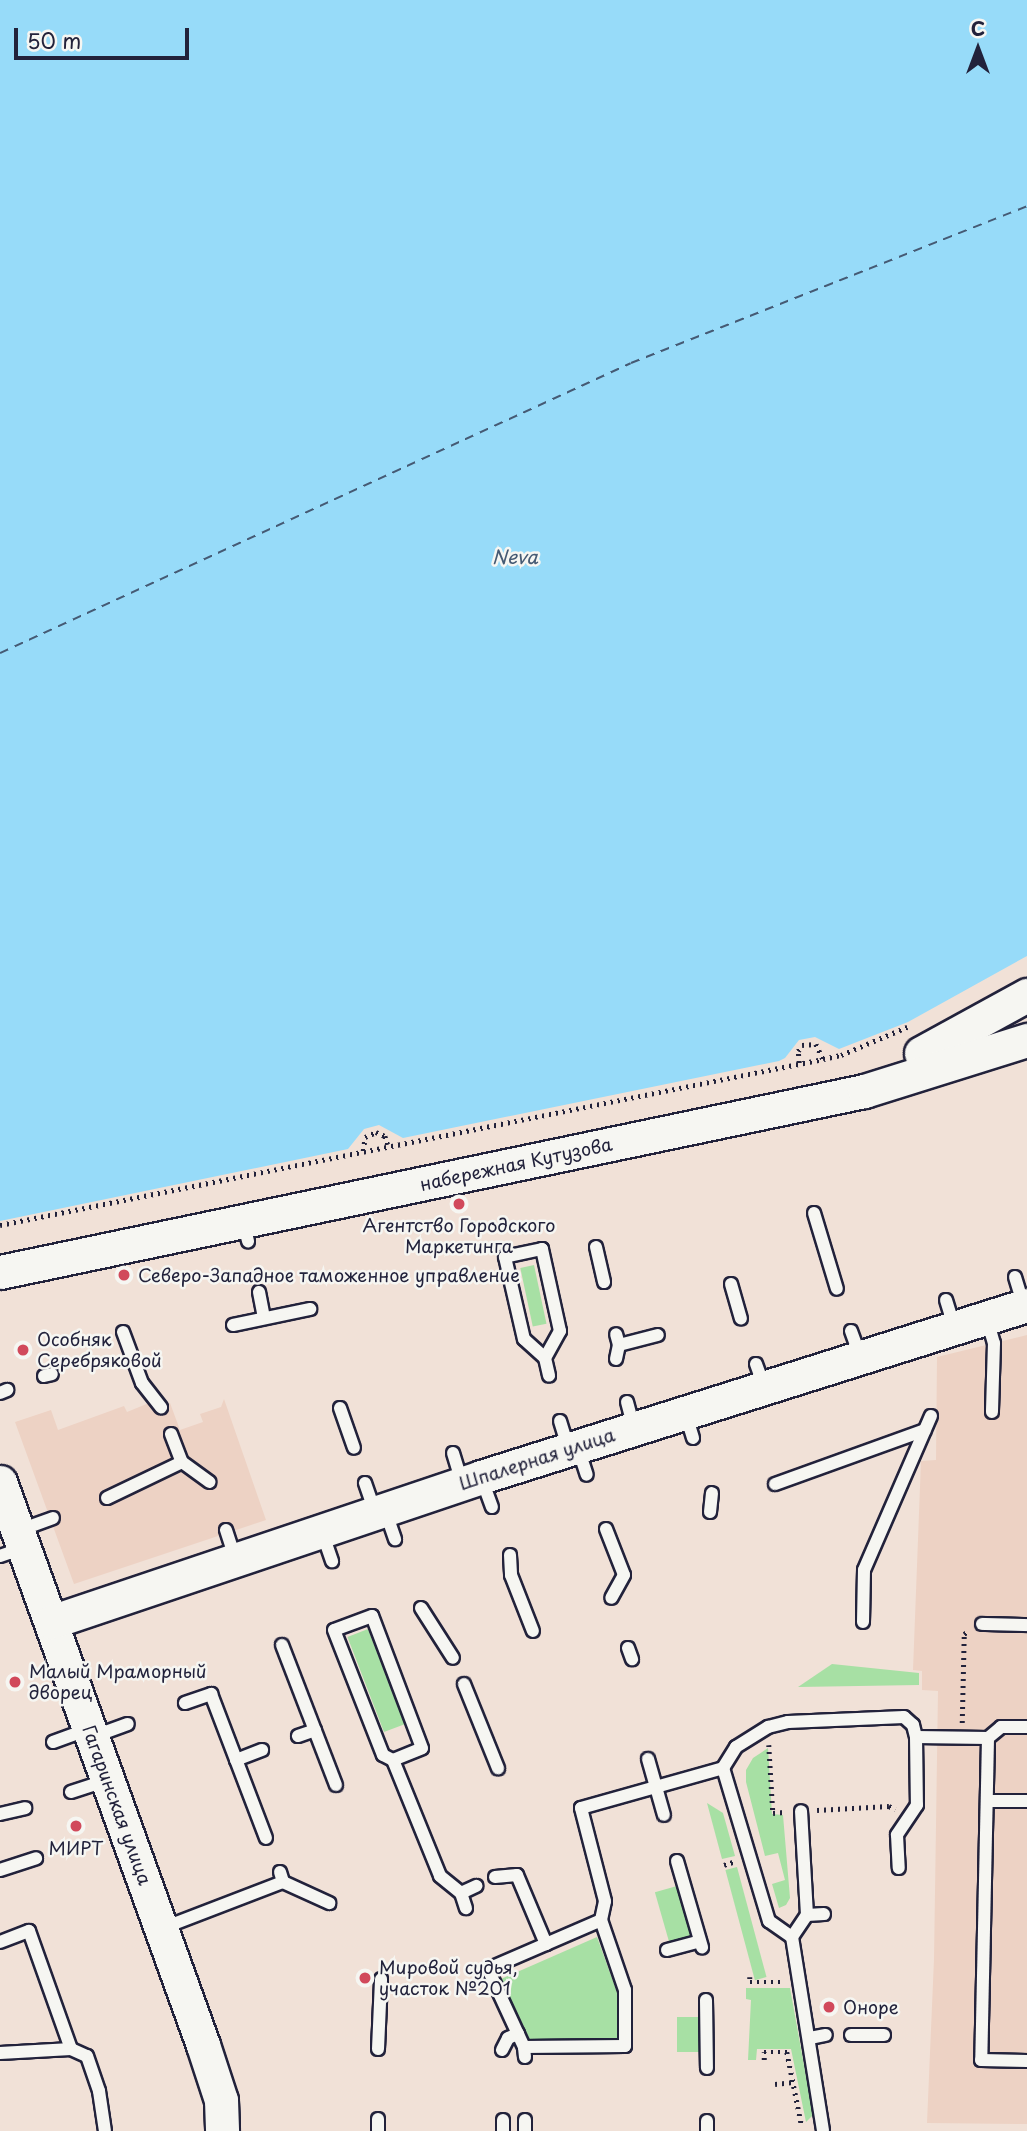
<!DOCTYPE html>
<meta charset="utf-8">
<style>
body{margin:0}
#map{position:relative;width:1027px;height:2131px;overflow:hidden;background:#f1e1d7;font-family:"Playpen Sans",sans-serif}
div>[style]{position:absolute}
.built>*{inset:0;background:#edd2c4}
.green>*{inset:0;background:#a7e0a4;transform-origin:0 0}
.water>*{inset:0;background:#97dbf9}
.ferry>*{height:2px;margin-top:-1px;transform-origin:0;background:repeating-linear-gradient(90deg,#455a74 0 9px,transparent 0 16px)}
.path>*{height:4.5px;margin-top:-2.25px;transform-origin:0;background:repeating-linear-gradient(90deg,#22223b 0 2px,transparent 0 7px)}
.roads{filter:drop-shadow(2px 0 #22223b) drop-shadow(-2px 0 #22223b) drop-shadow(0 2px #22223b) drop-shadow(0 -2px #22223b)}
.lane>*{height:12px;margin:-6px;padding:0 6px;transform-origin:6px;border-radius:6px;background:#f6f6f2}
.secondary>*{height:33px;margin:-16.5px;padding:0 16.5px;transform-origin:16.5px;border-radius:16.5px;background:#f6f6f2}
.dots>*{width:19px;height:19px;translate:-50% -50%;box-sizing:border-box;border:4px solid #f6f6f2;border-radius:50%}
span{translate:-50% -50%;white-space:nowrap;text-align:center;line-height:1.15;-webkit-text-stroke:5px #f6f6f2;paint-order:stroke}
.street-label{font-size:18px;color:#22223b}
.poi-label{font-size:18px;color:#22223b}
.left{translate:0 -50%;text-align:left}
.water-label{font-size:19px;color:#455a74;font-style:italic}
.north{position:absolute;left:943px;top:14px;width:70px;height:70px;-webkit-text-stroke:5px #f6f6f2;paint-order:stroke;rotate:0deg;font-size:19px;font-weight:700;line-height:28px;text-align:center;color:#22223b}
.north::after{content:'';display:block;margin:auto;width:24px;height:32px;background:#22223b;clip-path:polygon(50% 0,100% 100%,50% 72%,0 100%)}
.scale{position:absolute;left:14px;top:28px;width:175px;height:32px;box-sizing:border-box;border:4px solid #22223b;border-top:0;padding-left:9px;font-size:21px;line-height:24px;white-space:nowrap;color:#22223b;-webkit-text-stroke:5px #f6f6f2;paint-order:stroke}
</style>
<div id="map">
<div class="built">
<div style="clip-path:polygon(1027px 1335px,1027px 2124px,927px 2123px,934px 1959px,938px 1691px,922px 1690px,922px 1671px,913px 1670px,921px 1461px,936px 1460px,937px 1357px)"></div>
<div style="clip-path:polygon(224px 1399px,266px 1520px,74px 1584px,15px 1422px,51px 1410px,58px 1430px,124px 1406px,127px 1412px,149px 1403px,152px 1411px,170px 1403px,180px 1430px,203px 1422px,200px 1414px,221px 1407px)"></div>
</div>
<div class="green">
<div style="left:534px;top:1265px;width:60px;height:14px;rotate:78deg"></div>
<div style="left:368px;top:1629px;width:102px;height:22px;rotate:69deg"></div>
<div style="clip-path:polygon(832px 1664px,919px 1673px,919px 1685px,798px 1687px)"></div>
<div style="clip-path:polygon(768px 1748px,772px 1814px,783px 1815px,790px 1898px,786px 1905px,779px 1908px,772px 1884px,785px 1880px,778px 1853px,765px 1856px,746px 1782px,746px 1770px,753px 1758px)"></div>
<div style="clip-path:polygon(707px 1803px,723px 1813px,735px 1856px,722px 1859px)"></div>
<div style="left:737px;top:1867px;width:114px;height:12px;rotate:75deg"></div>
<div style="left:677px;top:1886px;width:54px;height:23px;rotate:74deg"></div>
<div style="clip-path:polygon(597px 1937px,617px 1992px,617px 2038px,530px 2040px,501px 1979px)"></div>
<div style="clip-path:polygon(746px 1988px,790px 1988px,813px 2115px,806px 2122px,791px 2049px,757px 2049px,756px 2060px,748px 2060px,751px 2000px,746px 1999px)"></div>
<div style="left:677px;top:2017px;width:22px;height:35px"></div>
</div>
<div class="water">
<div style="clip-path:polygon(0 0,1027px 0,1027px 956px,908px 1022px,839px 1049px,815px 1037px,799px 1040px,785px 1058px,779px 1061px,403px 1138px,379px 1125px,364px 1129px,348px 1149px,0 1221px)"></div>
</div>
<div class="ferry">
<div style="left:0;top:653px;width:694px;rotate:-24.68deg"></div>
<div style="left:631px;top:363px;width:426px;rotate:-21.6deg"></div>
</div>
<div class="path">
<div style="left:799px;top:1063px;width:12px;rotate:-95deg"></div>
<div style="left:798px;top:1051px;width:7px;rotate:-56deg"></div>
<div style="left:802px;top:1045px;width:14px;rotate:-4deg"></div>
<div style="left:816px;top:1044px;width:17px;rotate:65deg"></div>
<div style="left:363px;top:1151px;width:14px;rotate:-82deg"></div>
<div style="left:365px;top:1137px;width:12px;rotate:-24deg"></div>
<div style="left:376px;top:1132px;width:10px;rotate:24deg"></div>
<div style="left:385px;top:1136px;width:9px;rotate:72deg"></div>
<div style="left:0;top:1225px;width:840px;rotate:-11.4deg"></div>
<div style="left:823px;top:1059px;width:18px;rotate:-13deg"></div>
<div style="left:841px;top:1055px;width:72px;rotate:-23deg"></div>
<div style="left:962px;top:1723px;width:89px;rotate:-88.7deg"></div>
<div style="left:964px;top:1634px;width:4px;rotate:-34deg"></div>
<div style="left:769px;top:1745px;width:68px;rotate:86.6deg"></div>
<div style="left:773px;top:1813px;width:11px;rotate:-5deg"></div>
<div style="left:817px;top:1810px;width:72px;rotate:-3.2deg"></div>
<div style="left:889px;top:1806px;width:7px;rotate:27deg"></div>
<div style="left:724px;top:1865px;width:13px;rotate:-18deg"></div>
<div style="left:750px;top:1977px;width:5px;rotate:90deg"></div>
<div style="left:750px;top:1982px;width:32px"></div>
<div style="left:764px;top:2060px;width:8px;rotate:-90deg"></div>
<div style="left:764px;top:2052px;width:23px"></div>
<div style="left:787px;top:2052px;width:76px;rotate:78.7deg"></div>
<div style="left:775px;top:2084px;width:18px;rotate:-6deg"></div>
</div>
<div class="roads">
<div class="lane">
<div style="left:814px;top:1213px;width:79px;rotate:73.2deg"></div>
<div style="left:243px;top:1221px;width:21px;rotate:76deg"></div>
<div style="left:596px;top:1247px;width:36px;rotate:77deg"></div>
<div style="left:1015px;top:1277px;width:30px;rotate:73deg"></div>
<div style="left:731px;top:1284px;width:36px;rotate:74deg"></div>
<div style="left:259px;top:1292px;width:26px;rotate:79deg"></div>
<div style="left:946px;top:1300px;width:27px;rotate:73deg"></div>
<div style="left:987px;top:1319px;width:25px;rotate:74deg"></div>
<div style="left:994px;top:1343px;width:69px;rotate:91.7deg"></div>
<div style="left:233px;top:1325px;width:79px;rotate:-11.7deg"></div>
<div style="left:851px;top:1331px;width:27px;rotate:70deg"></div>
<div style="left:123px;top:1332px;width:54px;rotate:69.6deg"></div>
<div style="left:142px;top:1383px;width:31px;rotate:52deg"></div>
<div style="left:619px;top:1345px;width:40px;rotate:-14.4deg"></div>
<div style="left:545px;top:1358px;width:31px;rotate:-61deg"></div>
<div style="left:560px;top:1331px;width:84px;rotate:-102.4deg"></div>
<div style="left:542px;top:1249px;width:38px;rotate:168deg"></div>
<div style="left:505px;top:1257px;width:84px;rotate:77deg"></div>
<div style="left:524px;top:1339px;width:28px;rotate:42deg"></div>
<div style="left:545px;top:1358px;width:18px;rotate:77deg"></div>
<div style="left:616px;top:1359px;width:14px;rotate:-78deg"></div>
<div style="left:619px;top:1345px;width:11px;rotate:-105deg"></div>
<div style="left:756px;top:1364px;width:23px;rotate:70deg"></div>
<div style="left:44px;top:1376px;width:8px;rotate:-14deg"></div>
<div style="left:0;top:1393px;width:8px;rotate:-23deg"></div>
<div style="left:627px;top:1402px;width:27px;rotate:75deg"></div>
<div style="left:340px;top:1408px;width:42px;rotate:70.7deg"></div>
<div style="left:686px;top:1415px;width:24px;rotate:73deg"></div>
<div style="left:560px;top:1421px;width:27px;rotate:73deg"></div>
<div style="left:171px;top:1434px;width:30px;rotate:69deg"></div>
<div style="left:182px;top:1462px;width:34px;rotate:36deg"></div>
<div style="left:578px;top:1448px;width:28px;rotate:72deg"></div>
<div style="left:453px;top:1453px;width:30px;rotate:73deg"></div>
<div style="left:481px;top:1477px;width:32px;rotate:70deg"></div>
<div style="left:365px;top:1483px;width:31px;rotate:71deg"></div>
<div style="left:775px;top:1484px;width:159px;rotate:-19.8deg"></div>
<div style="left:107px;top:1498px;width:83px;rotate:-25.6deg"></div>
<div style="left:385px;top:1510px;width:31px;rotate:71deg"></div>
<div style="left:710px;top:1512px;width:19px;rotate:-84deg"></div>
<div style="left:606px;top:1529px;width:49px;rotate:68.6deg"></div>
<div style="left:624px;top:1575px;width:26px;rotate:119deg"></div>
<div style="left:20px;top:1530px;width:35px;rotate:-20deg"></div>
<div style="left:226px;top:1530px;width:32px;rotate:72deg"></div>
<div style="left:322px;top:1532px;width:31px;rotate:71deg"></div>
<div style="left:510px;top:1555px;width:20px;rotate:87deg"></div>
<div style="left:511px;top:1575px;width:60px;rotate:68.6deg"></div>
<div style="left:0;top:1556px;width:24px;rotate:-19deg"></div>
<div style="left:421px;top:1608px;width:59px;rotate:57.4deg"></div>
<div style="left:863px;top:1622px;width:52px;rotate:-88.9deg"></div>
<div style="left:864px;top:1570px;width:168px;rotate:-66.5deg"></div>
<div style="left:982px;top:1624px;width:45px;rotate:1.3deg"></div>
<div style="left:282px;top:1645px;width:150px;rotate:68.9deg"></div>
<div style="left:628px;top:1648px;width:12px;rotate:70deg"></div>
<div style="left:464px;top:1684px;width:91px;rotate:68deg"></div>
<div style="left:185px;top:1703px;width:28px;rotate:-19deg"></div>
<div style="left:211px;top:1694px;width:154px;rotate:69.1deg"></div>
<div style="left:298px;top:1736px;width:18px;rotate:-19deg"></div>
<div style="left:92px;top:1737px;width:38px;rotate:-20deg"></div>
<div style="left:916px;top:1737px;width:72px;rotate:0.8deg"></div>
<div style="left:988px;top:1738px;width:17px;rotate:-40deg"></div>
<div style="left:1001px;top:1727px;width:26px"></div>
<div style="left:988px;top:1738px;width:322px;rotate:91.2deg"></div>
<div style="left:981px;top:2060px;width:46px;rotate:1.2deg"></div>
<div style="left:53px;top:1742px;width:38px;rotate:-20deg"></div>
<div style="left:648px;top:1759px;width:58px;rotate:74.1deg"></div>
<div style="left:236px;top:1760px;width:28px;rotate:-21deg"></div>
<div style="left:393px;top:1760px;width:31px;rotate:-22deg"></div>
<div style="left:422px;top:1748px;width:141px;rotate:-110.7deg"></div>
<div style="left:372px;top:1616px;width:40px;rotate:159.8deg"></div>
<div style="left:334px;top:1630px;width:134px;rotate:68.6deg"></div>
<div style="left:383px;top:1755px;width:11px;rotate:27deg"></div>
<div style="left:393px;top:1760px;width:125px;rotate:67.9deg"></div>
<div style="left:440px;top:1876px;width:27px;rotate:39deg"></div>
<div style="left:461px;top:1893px;width:16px;rotate:72deg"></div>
<div style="left:723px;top:1768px;width:160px;rotate:73.3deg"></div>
<div style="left:769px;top:1921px;width:28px;rotate:35deg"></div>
<div style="left:792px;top:1937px;width:196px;rotate:80.9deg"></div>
<div style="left:71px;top:1792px;width:38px;rotate:-18deg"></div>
<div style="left:987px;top:1801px;width:40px"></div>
<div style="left:0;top:1814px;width:26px;rotate:-13deg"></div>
<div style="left:677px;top:1861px;width:90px;rotate:73.8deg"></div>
<div style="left:0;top:1870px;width:38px;rotate:-18deg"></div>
<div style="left:280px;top:1872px;width:10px;rotate:73deg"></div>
<div style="left:283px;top:1882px;width:51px;rotate:24.5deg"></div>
<div style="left:495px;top:1877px;width:22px;rotate:-5deg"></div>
<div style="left:517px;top:1875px;width:75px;rotate:67.2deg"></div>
<div style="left:461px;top:1893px;width:17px;rotate:-25deg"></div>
<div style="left:807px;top:1915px;width:17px;rotate:-3deg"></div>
<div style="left:163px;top:1928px;width:129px;rotate:-21deg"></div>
<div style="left:792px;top:1937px;width:27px;rotate:-56deg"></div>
<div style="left:807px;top:1915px;width:104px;rotate:-93.3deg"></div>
<div style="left:0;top:1942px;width:31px;rotate:-21deg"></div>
<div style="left:29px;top:1931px;width:125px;rotate:70.4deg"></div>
<div style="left:71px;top:2049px;width:17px;rotate:24deg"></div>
<div style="left:87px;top:2056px;width:37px;rotate:71deg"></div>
<div style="left:99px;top:2091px;width:40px;rotate:81.5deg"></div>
<div style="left:667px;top:1950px;width:34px;rotate:-15deg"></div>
<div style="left:706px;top:2000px;width:68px;rotate:89.2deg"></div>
<div style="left:851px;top:2035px;width:33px"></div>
<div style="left:810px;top:2038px;width:16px;rotate:-11deg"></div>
<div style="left:524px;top:2047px;width:101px;rotate:-0.6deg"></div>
<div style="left:625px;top:2046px;width:56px;rotate:-90deg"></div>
<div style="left:625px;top:1990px;width:74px;rotate:-108.9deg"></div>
<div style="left:378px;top:2049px;width:70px;rotate:-87.5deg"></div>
<div style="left:502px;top:2050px;width:13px;rotate:-63deg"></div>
<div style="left:508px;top:2038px;width:11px;rotate:-22deg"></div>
<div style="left:0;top:2053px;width:71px;rotate:-3.2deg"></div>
<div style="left:525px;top:2057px;width:10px;rotate:-96deg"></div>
<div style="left:524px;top:2047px;width:86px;rotate:-114.8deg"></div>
<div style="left:488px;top:1969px;width:123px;rotate:-23.4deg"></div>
<div style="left:601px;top:1920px;width:19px;rotate:-78deg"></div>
<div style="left:605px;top:1901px;width:96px;rotate:-104.5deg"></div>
<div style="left:581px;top:1808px;width:148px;rotate:-15.7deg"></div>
<div style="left:723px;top:1768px;width:25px;rotate:-58deg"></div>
<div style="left:736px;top:1747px;width:38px;rotate:-32deg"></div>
<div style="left:768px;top:1727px;width:21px;rotate:-14deg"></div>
<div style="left:788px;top:1722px;width:116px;rotate:-2.5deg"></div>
<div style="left:904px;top:1717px;width:12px;rotate:42deg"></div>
<div style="left:913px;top:1725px;width:12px;rotate:76deg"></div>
<div style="left:916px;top:1737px;width:68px;rotate:89.2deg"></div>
<div style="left:917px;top:1805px;width:36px;rotate:124deg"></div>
<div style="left:897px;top:1835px;width:33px;rotate:87deg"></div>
<div style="left:378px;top:2119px;width:12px;rotate:90deg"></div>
<div style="left:707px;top:2121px;width:10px;rotate:90deg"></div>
<div style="left:503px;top:2131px;width:11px;rotate:-90deg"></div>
<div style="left:525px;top:2131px;width:11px;rotate:-90deg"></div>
</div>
<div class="secondary">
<div style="left:921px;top:1053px;width:121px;rotate:-28.7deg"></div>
<div style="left:0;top:1272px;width:883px;rotate:-11.83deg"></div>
<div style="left:864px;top:1091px;width:171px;rotate:-17.4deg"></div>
<div style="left:0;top:1482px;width:598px;rotate:70.17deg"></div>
<div style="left:203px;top:2045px;width:58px;rotate:71.9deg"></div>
<div style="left:221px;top:2100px;width:31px;rotate:88deg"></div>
<div style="left:51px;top:1622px;width:454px;rotate:-18.6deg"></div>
<div style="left:481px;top:1477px;width:572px;rotate:-17.49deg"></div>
</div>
</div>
<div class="dots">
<div style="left:459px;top:1204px;background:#d1495b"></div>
<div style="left:124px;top:1275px;background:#d1495b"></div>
<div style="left:23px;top:1350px;background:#d1495b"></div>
<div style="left:15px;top:1682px;background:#d1495b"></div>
<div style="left:76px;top:1826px;background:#d1495b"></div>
<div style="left:365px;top:1978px;background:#d1495b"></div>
<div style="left:829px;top:2007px;background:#d1495b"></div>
</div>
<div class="street-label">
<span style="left:516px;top:1164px;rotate:-12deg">набережная Кутузова</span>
<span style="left:537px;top:1459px;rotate:-18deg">Шпалерная улица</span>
<span style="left:117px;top:1805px;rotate:70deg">Гагаринская улица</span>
</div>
<div class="poi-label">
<span style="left:459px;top:1236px">Агентство Городского<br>Маркетинга</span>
<span class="left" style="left:138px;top:1275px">Северо-Западное таможенное управление</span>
<span class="left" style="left:37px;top:1350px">Особняк<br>Серебряковой</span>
<span class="left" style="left:29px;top:1682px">Малый Мраморный<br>дворец</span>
<span style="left:76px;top:1848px">МИРТ</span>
<span class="left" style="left:379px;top:1978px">Мировой судья,<br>участок №201</span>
<span class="left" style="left:843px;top:2007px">Оноре</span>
</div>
<div class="water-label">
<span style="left:515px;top:557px">Neva</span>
</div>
<div class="north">С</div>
<div class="scale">50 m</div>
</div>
